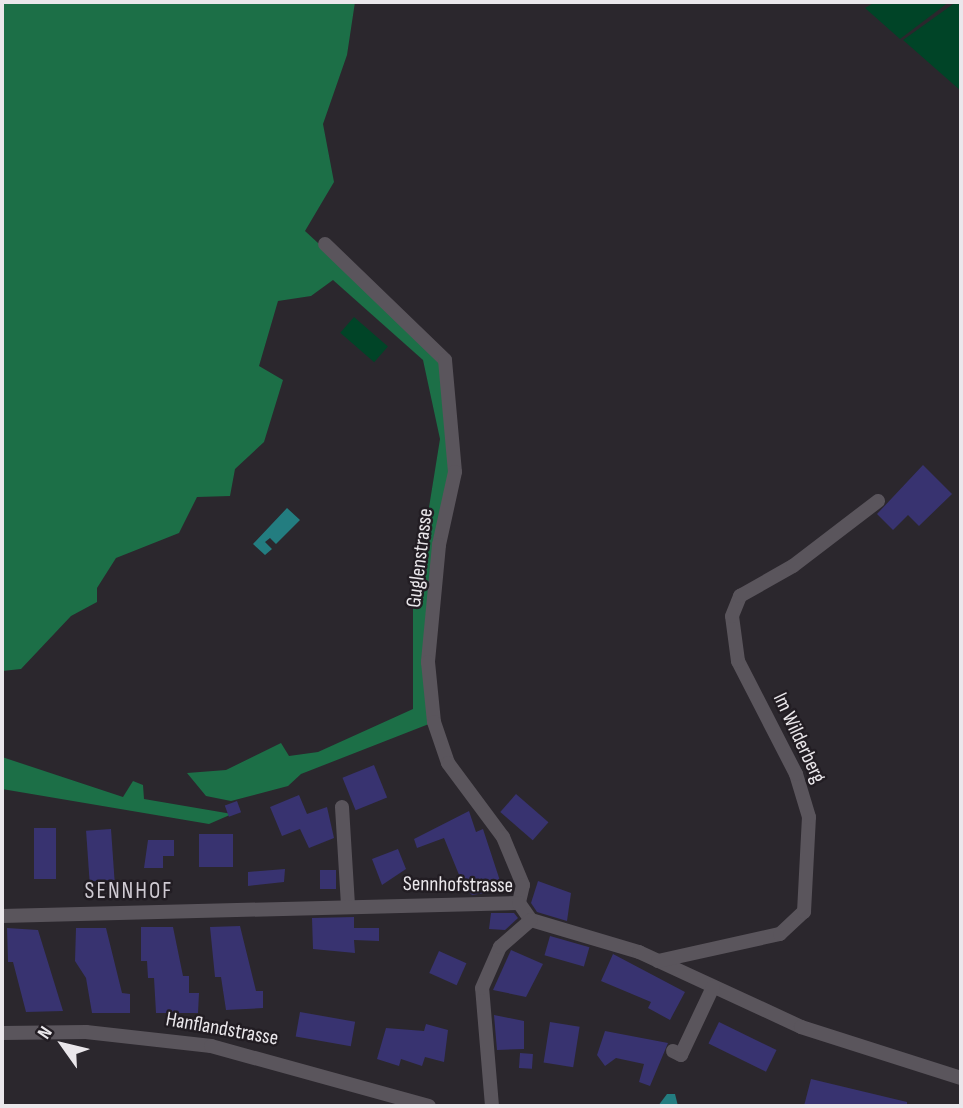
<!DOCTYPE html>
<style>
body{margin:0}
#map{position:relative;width:963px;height:1108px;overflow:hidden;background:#2b272d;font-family:"Sofia Sans Condensed",sans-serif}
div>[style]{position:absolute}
.green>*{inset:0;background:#004427;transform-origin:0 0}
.forest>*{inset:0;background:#1c6f47}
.water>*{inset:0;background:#237d80}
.building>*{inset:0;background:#383370;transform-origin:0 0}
.minor>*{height:14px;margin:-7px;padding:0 7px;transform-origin:7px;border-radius:7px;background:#5a555c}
span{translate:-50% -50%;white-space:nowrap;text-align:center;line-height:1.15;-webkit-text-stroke:5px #221d23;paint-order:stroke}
.street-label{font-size:21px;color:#eae7eb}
.neighbourhood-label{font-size:23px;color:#d0cbd3;letter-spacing:2px}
.frame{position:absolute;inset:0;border:4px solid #eae7eb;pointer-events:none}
.north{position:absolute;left:28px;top:1010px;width:70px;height:70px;-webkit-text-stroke:5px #221d23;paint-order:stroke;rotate:304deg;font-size:19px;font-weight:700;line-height:28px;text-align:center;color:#eae7eb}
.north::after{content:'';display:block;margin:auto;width:24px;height:32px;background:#eae7eb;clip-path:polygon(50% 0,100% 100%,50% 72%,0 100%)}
</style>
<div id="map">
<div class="green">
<div style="clip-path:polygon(875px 2px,949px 2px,900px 39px,865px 8px)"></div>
<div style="clip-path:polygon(956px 2px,961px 2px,961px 91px,903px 40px)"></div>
<div style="left:354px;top:317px;width:45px;height:21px;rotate:41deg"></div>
</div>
<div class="forest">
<div style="clip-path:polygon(2px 2px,355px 2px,347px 55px,323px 124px,334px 182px,305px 231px,445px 360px,454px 440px,428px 662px,434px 722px,301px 774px,288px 786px,231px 801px,206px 796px,187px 773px,226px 770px,281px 743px,289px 756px,318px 752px,413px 709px,413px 607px,440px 439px,423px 360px,333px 280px,311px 296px,278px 301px,259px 366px,283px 380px,264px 442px,235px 469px,230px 496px,197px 497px,179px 533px,116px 558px,97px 588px,97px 602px,71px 616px,21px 669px,2px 671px)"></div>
<div style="clip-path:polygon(2px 757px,123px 797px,133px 781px,143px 785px,144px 799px,232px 814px,209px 824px,2px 789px)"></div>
</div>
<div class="water">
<div style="clip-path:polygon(287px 508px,300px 520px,276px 544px,270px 538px,265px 542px,272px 549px,265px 555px,253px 544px)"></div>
<div style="clip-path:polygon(667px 1094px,675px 1094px,678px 1106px,658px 1106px)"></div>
</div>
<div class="building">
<div style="clip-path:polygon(923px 465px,952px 494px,919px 526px,908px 515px,893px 530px,877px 514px)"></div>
<div style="left:374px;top:765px;width:35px;height:34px;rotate:68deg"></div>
<div style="left:516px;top:794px;width:43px;height:24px;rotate:41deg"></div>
<div style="clip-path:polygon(299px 795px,307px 814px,327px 807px,334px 838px,309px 848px,300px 829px,282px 836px,270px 807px)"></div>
<div style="left:237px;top:801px;width:12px;height:13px;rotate:70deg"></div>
<div style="clip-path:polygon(469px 811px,476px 832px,483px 829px,503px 890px,472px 895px,464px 887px,444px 838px,417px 848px,414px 839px)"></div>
<div style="left:34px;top:828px;width:22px;height:51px"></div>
<div style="left:111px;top:829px;width:51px;height:25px;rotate:86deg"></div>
<div style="left:199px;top:834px;width:34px;height:33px"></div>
<div style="clip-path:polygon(148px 840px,174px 840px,174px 856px,163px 856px,163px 868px,144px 868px)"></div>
<div style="clip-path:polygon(398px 849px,406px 869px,382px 885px,372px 859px)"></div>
<div style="clip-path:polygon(285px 869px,284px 882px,248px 886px,248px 872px)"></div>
<div style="left:320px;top:870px;width:16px;height:19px"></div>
<div style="clip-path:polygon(538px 881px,571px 893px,567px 921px,537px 912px,531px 903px)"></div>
<div style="clip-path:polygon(491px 913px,514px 913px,518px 918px,505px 930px,489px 929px)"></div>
<div style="clip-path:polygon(354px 917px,354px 928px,379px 928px,379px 941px,354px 940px,355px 953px,313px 949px,312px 918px)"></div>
<div style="clip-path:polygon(240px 926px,256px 991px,263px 991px,263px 1008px,226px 1010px,221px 977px,215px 977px,210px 927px)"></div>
<div style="clip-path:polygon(141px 927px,173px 927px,183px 976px,189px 976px,189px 993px,199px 993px,198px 1013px,156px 1013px,154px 978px,148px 978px,147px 961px,141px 961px)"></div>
<div style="clip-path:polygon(7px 928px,38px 930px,63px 1011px,26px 1012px,13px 962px,8px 962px)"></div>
<div style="clip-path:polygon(76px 928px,106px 928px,122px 993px,130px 994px,130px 1013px,92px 1013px,86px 978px,75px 961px)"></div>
<div style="left:550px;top:936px;width:41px;height:20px;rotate:16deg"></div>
<div style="clip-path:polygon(511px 950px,543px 964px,526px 997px,493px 990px)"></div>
<div style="left:439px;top:951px;width:30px;height:24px;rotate:24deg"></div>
<div style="clip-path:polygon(613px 954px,685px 992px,670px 1020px,648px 1008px,651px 1002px,601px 981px)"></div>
<div style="left:300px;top:1012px;width:56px;height:25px;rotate:10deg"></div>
<div style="clip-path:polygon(494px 1015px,524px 1021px,524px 1049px,497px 1050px)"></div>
<div style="left:550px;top:1022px;width:30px;height:41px;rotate:9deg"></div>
<div style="left:719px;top:1022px;width:64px;height:24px;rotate:26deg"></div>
<div style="clip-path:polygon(426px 1024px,448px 1030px,444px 1062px,425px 1057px,422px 1066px,401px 1059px,399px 1066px,377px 1059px,386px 1028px,424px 1031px)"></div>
<div style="clip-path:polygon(605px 1031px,668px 1043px,650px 1086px,639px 1082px,644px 1064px,616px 1058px,605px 1066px,597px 1055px)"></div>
<div style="left:520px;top:1053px;width:13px;height:15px;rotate:4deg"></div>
<div style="clip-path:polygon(811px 1079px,907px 1102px,907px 1106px,804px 1106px)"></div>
</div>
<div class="minor">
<div style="left:325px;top:244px;width:167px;rotate:44deg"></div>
<div style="left:445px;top:360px;width:112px;rotate:84.9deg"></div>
<div style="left:455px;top:472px;width:75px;rotate:102.4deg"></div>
<div style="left:439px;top:545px;width:118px;rotate:95.4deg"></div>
<div style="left:428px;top:662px;width:60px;rotate:84.3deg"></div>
<div style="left:434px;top:722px;width:43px;rotate:71.1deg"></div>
<div style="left:448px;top:763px;width:92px;rotate:53.4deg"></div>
<div style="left:503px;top:837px;width:52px;rotate:67.4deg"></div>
<div style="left:523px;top:885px;width:18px;rotate:103deg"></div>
<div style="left:342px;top:807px;width:99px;rotate:86.5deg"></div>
<div style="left:2px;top:916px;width:517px;rotate:-1.44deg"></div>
<div style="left:519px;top:903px;width:21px;rotate:55deg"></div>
<div style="left:531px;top:920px;width:113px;rotate:16.5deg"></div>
<div style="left:639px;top:952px;width:179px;rotate:24.8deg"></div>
<div style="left:801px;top:1027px;width:168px;rotate:17.7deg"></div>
<div style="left:658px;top:961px;width:125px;rotate:-12.5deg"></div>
<div style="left:780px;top:934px;width:33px;rotate:-43deg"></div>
<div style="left:804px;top:912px;width:95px;rotate:-87deg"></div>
<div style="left:809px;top:817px;width:45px;rotate:-106.8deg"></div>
<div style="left:796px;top:774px;width:127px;rotate:-117.2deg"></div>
<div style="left:738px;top:661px;width:45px;rotate:-97.6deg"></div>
<div style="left:732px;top:616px;width:22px;rotate:-68deg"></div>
<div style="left:740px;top:596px;width:61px;rotate:-29.5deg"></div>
<div style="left:793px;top:566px;width:107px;rotate:-37.4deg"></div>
<div style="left:2px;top:1033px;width:84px;rotate:-0.7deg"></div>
<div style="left:86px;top:1032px;width:126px;rotate:6.4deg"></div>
<div style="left:211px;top:1046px;width:226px;rotate:15.4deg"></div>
<div style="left:673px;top:1051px;width:9px;rotate:27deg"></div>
<div style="left:681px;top:1055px;width:75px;rotate:-64.8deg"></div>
<div style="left:492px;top:1106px;width:118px;rotate:-94.8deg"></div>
<div style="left:482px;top:988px;width:45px;rotate:-66.3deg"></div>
<div style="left:500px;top:947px;width:41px;rotate:-41.1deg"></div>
</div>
<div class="street-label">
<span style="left:420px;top:558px;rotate:-83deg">Guglenstrasse</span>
<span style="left:799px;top:738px;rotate:65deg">Im Wilderberg</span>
<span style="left:458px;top:885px;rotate:1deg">Sennhofstrasse</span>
<span style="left:222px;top:1029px;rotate:10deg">Hanflandstrasse</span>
</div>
<div class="neighbourhood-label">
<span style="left:129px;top:891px">SENNHOF</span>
</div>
<div class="frame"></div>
<div class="north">N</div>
</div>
